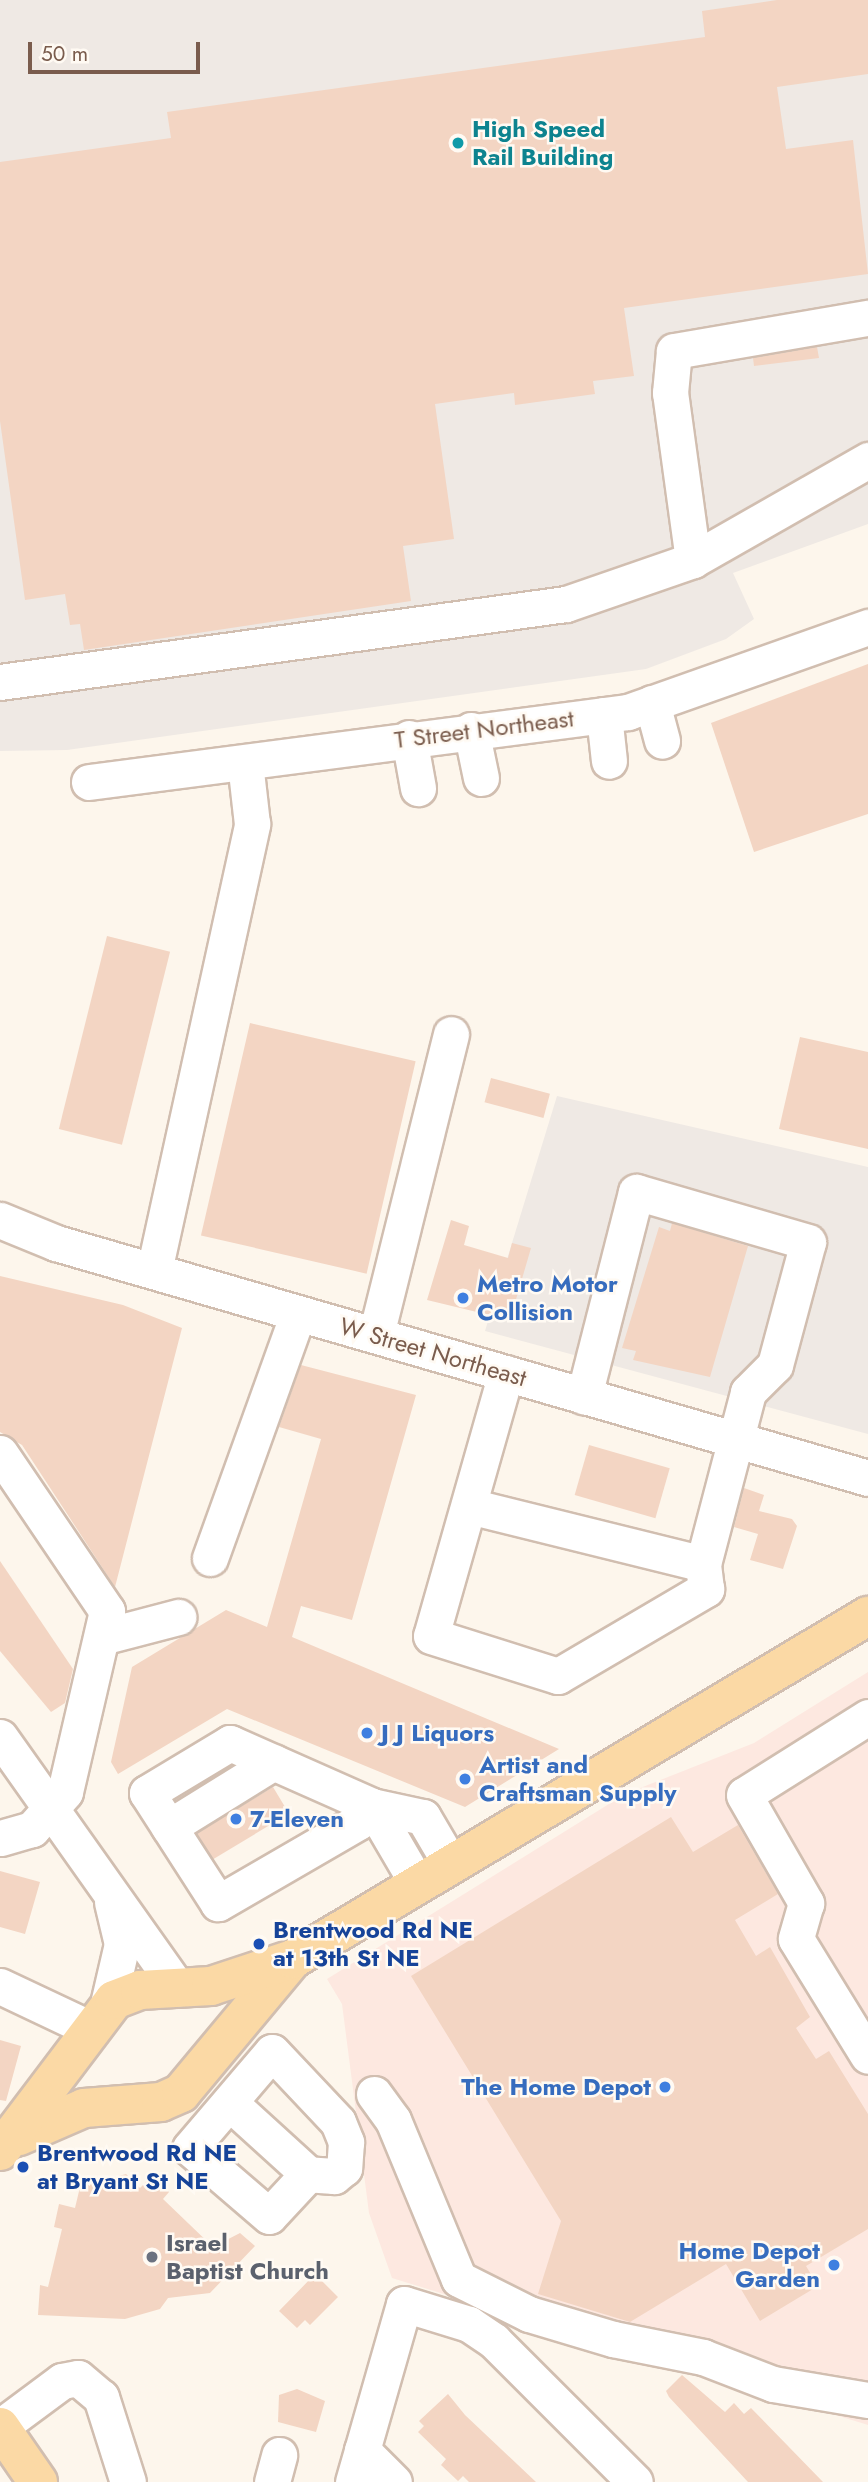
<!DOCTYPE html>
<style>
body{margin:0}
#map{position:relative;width:868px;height:2482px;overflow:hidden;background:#fdf6ec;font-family:Jost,sans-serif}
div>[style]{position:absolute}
.commercial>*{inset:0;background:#fde8e0}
.industrial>*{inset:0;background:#efe9e4}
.building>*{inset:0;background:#f3d5c3;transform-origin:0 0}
.roads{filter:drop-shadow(2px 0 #d1beb0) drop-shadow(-2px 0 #d1beb0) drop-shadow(0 2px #d1beb0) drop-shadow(0 -2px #d1beb0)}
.minor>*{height:35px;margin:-17.5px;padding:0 17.5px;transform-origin:17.5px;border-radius:17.5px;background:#fff}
.major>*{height:38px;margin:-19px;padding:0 19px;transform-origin:19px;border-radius:19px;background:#fbd9a5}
.dots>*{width:19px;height:19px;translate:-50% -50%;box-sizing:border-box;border:4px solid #fffaf3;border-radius:50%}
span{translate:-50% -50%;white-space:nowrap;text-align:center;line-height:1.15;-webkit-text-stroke:5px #fffaf3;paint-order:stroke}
.culture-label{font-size:24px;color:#0d838f;font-weight:700}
.left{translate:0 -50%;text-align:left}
.street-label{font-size:24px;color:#7a5c4d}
.shop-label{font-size:24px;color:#366cbe;font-weight:700}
.right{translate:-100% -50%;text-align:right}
.transit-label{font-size:24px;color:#164399;font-weight:700}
.worship-label{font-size:24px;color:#5b616d;font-weight:700}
.scale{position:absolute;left:28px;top:42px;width:172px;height:32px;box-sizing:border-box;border:4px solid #7a5c4d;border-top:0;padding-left:9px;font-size:21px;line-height:24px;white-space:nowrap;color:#7a5c4d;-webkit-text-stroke:5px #fffaf3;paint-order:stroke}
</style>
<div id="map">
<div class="commercial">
<div style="clip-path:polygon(868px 1672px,868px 2425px,392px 2278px,369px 2213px,342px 2004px,327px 1979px,625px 1794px,754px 1743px)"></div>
</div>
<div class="industrial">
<div style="clip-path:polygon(0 0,868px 0,868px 524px,733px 573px,754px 619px,726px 639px,646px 669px,67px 750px,0 751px)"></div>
<div style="clip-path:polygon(557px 1096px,868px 1167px,868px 1434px,485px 1331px)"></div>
</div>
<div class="building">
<div style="clip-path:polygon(777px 0,868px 0,868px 74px,777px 87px,786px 149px,853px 140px,868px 274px,624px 308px,634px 376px,593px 381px,595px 394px,515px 405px,514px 393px,435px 404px,454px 539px,403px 546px,411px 601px,84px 650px,80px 624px,70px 625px,65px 594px,25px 600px,0 421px,0 162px,171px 138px,167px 112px,705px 37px,702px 11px)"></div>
<div style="clip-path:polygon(817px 347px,819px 358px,754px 366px,753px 358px)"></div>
<div style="clip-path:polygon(868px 664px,868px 814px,754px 852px,711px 723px)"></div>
<div style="left:107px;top:936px;width:65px;height:199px;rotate:14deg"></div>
<div style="left:250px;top:1023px;width:170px;height:218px;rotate:13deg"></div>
<div style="clip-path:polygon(800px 1037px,868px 1052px,868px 1149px,779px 1129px)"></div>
<div style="left:491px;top:1078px;width:61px;height:25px;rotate:15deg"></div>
<div style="clip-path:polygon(451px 1220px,469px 1226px,464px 1245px,508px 1258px,512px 1243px,531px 1248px,510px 1320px,427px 1300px)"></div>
<div style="clip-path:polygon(672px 1223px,748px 1246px,710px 1377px,633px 1360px,636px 1351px,622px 1348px,659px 1227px,670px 1231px)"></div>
<div style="clip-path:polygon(0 1276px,123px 1305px,182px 1328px,115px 1587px,22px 1445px,0 1432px)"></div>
<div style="clip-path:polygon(301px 1365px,416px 1395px,352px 1620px,301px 1606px,292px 1637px,559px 1749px,465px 1807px,227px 1709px,118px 1774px,111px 1762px,132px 1667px,226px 1610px,267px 1627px,321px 1439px,279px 1427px)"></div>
<div style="left:589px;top:1445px;width:84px;height:52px;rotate:16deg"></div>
<div style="clip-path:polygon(744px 1488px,764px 1495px,759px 1511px,792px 1519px,797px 1526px,783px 1569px,750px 1560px,758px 1534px,734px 1527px)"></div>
<div style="clip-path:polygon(0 1561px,73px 1669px,65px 1703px,51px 1712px,0 1651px)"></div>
<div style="left:273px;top:1787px;width:31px;height:89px;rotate:59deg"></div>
<div style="clip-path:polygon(671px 1817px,693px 1852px,738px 1825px,778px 1894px,735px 1920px,756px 1956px,770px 1947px,810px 2017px,796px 2028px,816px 2059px,829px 2051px,868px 2114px,868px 2229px,806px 2266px,818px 2286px,760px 2321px,726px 2264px,630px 2322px,538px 2294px,561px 2221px,411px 1976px)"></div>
<div style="clip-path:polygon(0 1871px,40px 1882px,25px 1934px,0 1927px)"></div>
<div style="clip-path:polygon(0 2040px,21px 2046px,6px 2101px,0 2100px)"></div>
<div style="clip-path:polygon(126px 2174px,140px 2188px,152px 2176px,169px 2192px,163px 2199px,213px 2247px,240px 2233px,255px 2246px,210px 2293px,168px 2298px,160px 2309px,125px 2319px,38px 2315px,40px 2285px,48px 2287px,62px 2229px,54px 2227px,59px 2204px,75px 2208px,80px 2187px)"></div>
<div style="clip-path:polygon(315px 2274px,338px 2297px,310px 2325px,305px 2320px,297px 2328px,279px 2311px)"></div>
<div style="clip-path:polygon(682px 2375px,725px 2412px,734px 2403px,744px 2414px,751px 2408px,823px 2482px,748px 2482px,669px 2397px,666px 2391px)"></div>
<div style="clip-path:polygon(297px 2389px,325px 2401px,316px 2432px,278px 2422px,279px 2395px)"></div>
<div style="clip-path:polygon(448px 2394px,465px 2415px,536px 2482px,469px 2482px,463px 2476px,458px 2481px,441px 2465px,446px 2459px,418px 2432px,424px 2426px,419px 2421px)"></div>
</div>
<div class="roads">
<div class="minor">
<div style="left:693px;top:560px;width:169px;rotate:-97.8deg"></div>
<div style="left:670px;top:393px;width:42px;rotate:-84.6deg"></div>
<div style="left:674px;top:351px;width:197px;rotate:-9.7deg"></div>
<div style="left:0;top:682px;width:571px;rotate:-7.85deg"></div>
<div style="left:566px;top:604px;width:134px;rotate:-19.1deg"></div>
<div style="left:693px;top:560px;width:202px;rotate:-29.7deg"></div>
<div style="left:652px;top:703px;width:39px;rotate:75deg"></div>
<div style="left:604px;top:715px;width:46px;rotate:83.8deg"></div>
<div style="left:471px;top:730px;width:49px;rotate:78.2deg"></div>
<div style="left:409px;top:738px;width:51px;rotate:79.8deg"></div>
<div style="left:89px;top:782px;width:544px;rotate:-7.4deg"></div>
<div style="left:628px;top:712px;width:255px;rotate:-19.5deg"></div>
<div style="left:0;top:1220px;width:61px;rotate:22.3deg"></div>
<div style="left:56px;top:1243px;width:845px;rotate:16.14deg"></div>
<div style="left:154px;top:1271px;width:458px;rotate:-77.6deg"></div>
<div style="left:252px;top:824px;width:61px;rotate:-96.5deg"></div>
<div style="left:376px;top:1335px;width:310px;rotate:-76deg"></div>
<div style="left:506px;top:1373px;width:273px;rotate:105.9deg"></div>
<div style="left:431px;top:1636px;width:133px;rotate:17.5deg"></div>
<div style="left:558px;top:1676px;width:172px;rotate:-30.4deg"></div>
<div style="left:706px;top:1589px;width:25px;rotate:-97deg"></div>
<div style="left:703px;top:1564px;width:178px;rotate:-75.3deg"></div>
<div style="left:748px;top:1392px;width:38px;rotate:-45deg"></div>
<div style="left:775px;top:1365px;width:127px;rotate:-75deg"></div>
<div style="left:808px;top:1242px;width:179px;rotate:-163.8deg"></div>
<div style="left:636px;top:1192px;width:211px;rotate:104.3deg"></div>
<div style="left:0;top:1453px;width:191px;rotate:55.9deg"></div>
<div style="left:107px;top:1611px;width:186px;rotate:103.1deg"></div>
<div style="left:65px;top:1792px;width:50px;rotate:131.7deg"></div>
<div style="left:32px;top:1829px;width:33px;rotate:164deg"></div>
<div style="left:469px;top:1506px;width:241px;rotate:13.9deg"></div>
<div style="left:210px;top:1558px;width:260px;rotate:-70.2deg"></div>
<div style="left:102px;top:1637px;width:79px;rotate:-14.7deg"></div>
<div style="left:868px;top:1717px;width:146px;rotate:147.8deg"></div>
<div style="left:744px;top:1795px;width:125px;rotate:60.1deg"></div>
<div style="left:806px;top:1903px;width:37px;rotate:106deg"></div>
<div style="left:796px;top:1939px;width:137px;rotate:58.4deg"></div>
<div style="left:0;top:1737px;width:308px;rotate:54.7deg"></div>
<div style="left:169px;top:1827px;width:123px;rotate:-31.8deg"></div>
<div style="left:417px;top:1883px;width:89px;rotate:-120.3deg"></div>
<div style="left:372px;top:1806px;width:21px;rotate:131deg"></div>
<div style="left:358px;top:1822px;width:162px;rotate:149.9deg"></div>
<div style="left:218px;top:1903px;width:131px;rotate:-122.8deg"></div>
<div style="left:147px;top:1793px;width:97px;rotate:-31.1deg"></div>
<div style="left:230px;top:1743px;width:155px;rotate:23.9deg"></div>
<div style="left:372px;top:1806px;width:52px;rotate:12.2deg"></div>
<div style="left:423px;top:1817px;width:53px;rotate:59.6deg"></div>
<div style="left:0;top:1986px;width:98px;rotate:25.3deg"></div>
<div style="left:108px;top:2004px;width:62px;rotate:-76.9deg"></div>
<div style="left:122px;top:1944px;width:43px;rotate:-103.4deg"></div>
<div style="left:374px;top:2094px;width:32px;rotate:54deg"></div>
<div style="left:393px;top:2120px;width:172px;rotate:67.5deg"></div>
<div style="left:459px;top:2279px;width:78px;rotate:26.6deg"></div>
<div style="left:529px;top:2314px;width:88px;rotate:16.6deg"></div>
<div style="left:613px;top:2339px;width:92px;rotate:11.3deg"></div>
<div style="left:703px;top:2357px;width:75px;rotate:21.1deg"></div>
<div style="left:773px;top:2384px;width:96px;rotate:9.6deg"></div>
<div style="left:230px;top:2103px;width:105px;rotate:42.3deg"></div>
<div style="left:308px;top:2174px;width:57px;rotate:132.9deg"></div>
<div style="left:269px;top:2216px;width:104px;rotate:-139.3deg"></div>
<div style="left:190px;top:2148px;width:126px;rotate:-49.5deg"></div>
<div style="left:272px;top:2052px;width:96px;rotate:46.7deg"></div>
<div style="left:338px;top:2122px;width:22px;rotate:68deg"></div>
<div style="left:346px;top:2142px;width:26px;rotate:94deg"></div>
<div style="left:344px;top:2168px;width:13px;rotate:141deg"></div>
<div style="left:334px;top:2176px;width:26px;rotate:-176deg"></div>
<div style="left:0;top:2427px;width:77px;rotate:-36.6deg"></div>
<div style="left:62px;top:2381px;width:16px;rotate:-11deg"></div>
<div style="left:78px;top:2378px;width:30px;rotate:40deg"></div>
<div style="left:101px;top:2397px;width:89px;rotate:72.4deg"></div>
<div style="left:362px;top:2450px;width:45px;rotate:45deg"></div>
<div style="left:272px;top:2482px;width:28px;rotate:-75deg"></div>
<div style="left:353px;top:2482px;width:185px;rotate:-74deg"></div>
<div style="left:404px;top:2304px;width:68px;rotate:17.1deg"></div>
<div style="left:469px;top:2324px;width:30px;rotate:34deg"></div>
<div style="left:494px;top:2341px;width:199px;rotate:45deg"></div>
</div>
<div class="major">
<div style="left:19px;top:2136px;width:71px;rotate:-23.3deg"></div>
<div style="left:84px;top:2108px;width:77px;rotate:-4.5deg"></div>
<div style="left:161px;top:2102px;width:22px;rotate:-24deg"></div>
<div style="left:181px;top:2093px;width:172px;rotate:-50.2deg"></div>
<div style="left:0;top:2151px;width:189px;rotate:-52.9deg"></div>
<div style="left:114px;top:2000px;width:28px;rotate:-21deg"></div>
<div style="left:140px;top:1990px;width:71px;rotate:-3.2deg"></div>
<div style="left:211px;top:1986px;width:86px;rotate:-18.2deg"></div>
<div style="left:293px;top:1959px;width:670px;rotate:-30.82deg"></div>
<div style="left:0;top:2427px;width:67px;rotate:55.4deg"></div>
</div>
</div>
<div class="dots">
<div style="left:458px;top:143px;background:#0f9aa8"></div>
<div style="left:463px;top:1298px;background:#3f7fe0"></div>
<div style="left:367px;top:1733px;background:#3f7fe0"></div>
<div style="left:465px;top:1779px;background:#3f7fe0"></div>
<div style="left:236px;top:1819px;background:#3f7fe0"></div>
<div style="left:259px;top:1944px;background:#1a4fb4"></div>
<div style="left:665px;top:2087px;background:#3f7fe0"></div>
<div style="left:23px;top:2167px;background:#1a4fb4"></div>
<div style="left:152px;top:2257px;background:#6b7280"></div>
<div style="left:834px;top:2265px;background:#3f7fe0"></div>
</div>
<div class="culture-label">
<span class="left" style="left:472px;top:143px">High Speed<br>Rail Building</span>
</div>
<div class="street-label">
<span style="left:484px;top:729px;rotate:-7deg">T Street Northeast</span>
<span style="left:433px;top:1352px;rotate:16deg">W Street Northeast</span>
</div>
<div class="shop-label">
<span class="left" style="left:477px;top:1298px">Metro Motor<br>Collision</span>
<span class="left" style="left:381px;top:1733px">J J Liquors</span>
<span class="left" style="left:479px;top:1779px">Artist and<br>Craftsman Supply</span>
<span class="left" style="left:250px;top:1819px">7-Eleven</span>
<span class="right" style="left:651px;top:2087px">The Home Depot</span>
<span class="right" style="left:820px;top:2265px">Home Depot<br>Garden</span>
</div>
<div class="transit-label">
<span class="left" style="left:273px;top:1944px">Brentwood Rd NE<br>at 13th St NE</span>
<span class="left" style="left:37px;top:2167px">Brentwood Rd NE<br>at Bryant St NE</span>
</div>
<div class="worship-label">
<span class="left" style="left:166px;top:2257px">Israel<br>Baptist Church</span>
</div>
<div class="scale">50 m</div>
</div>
